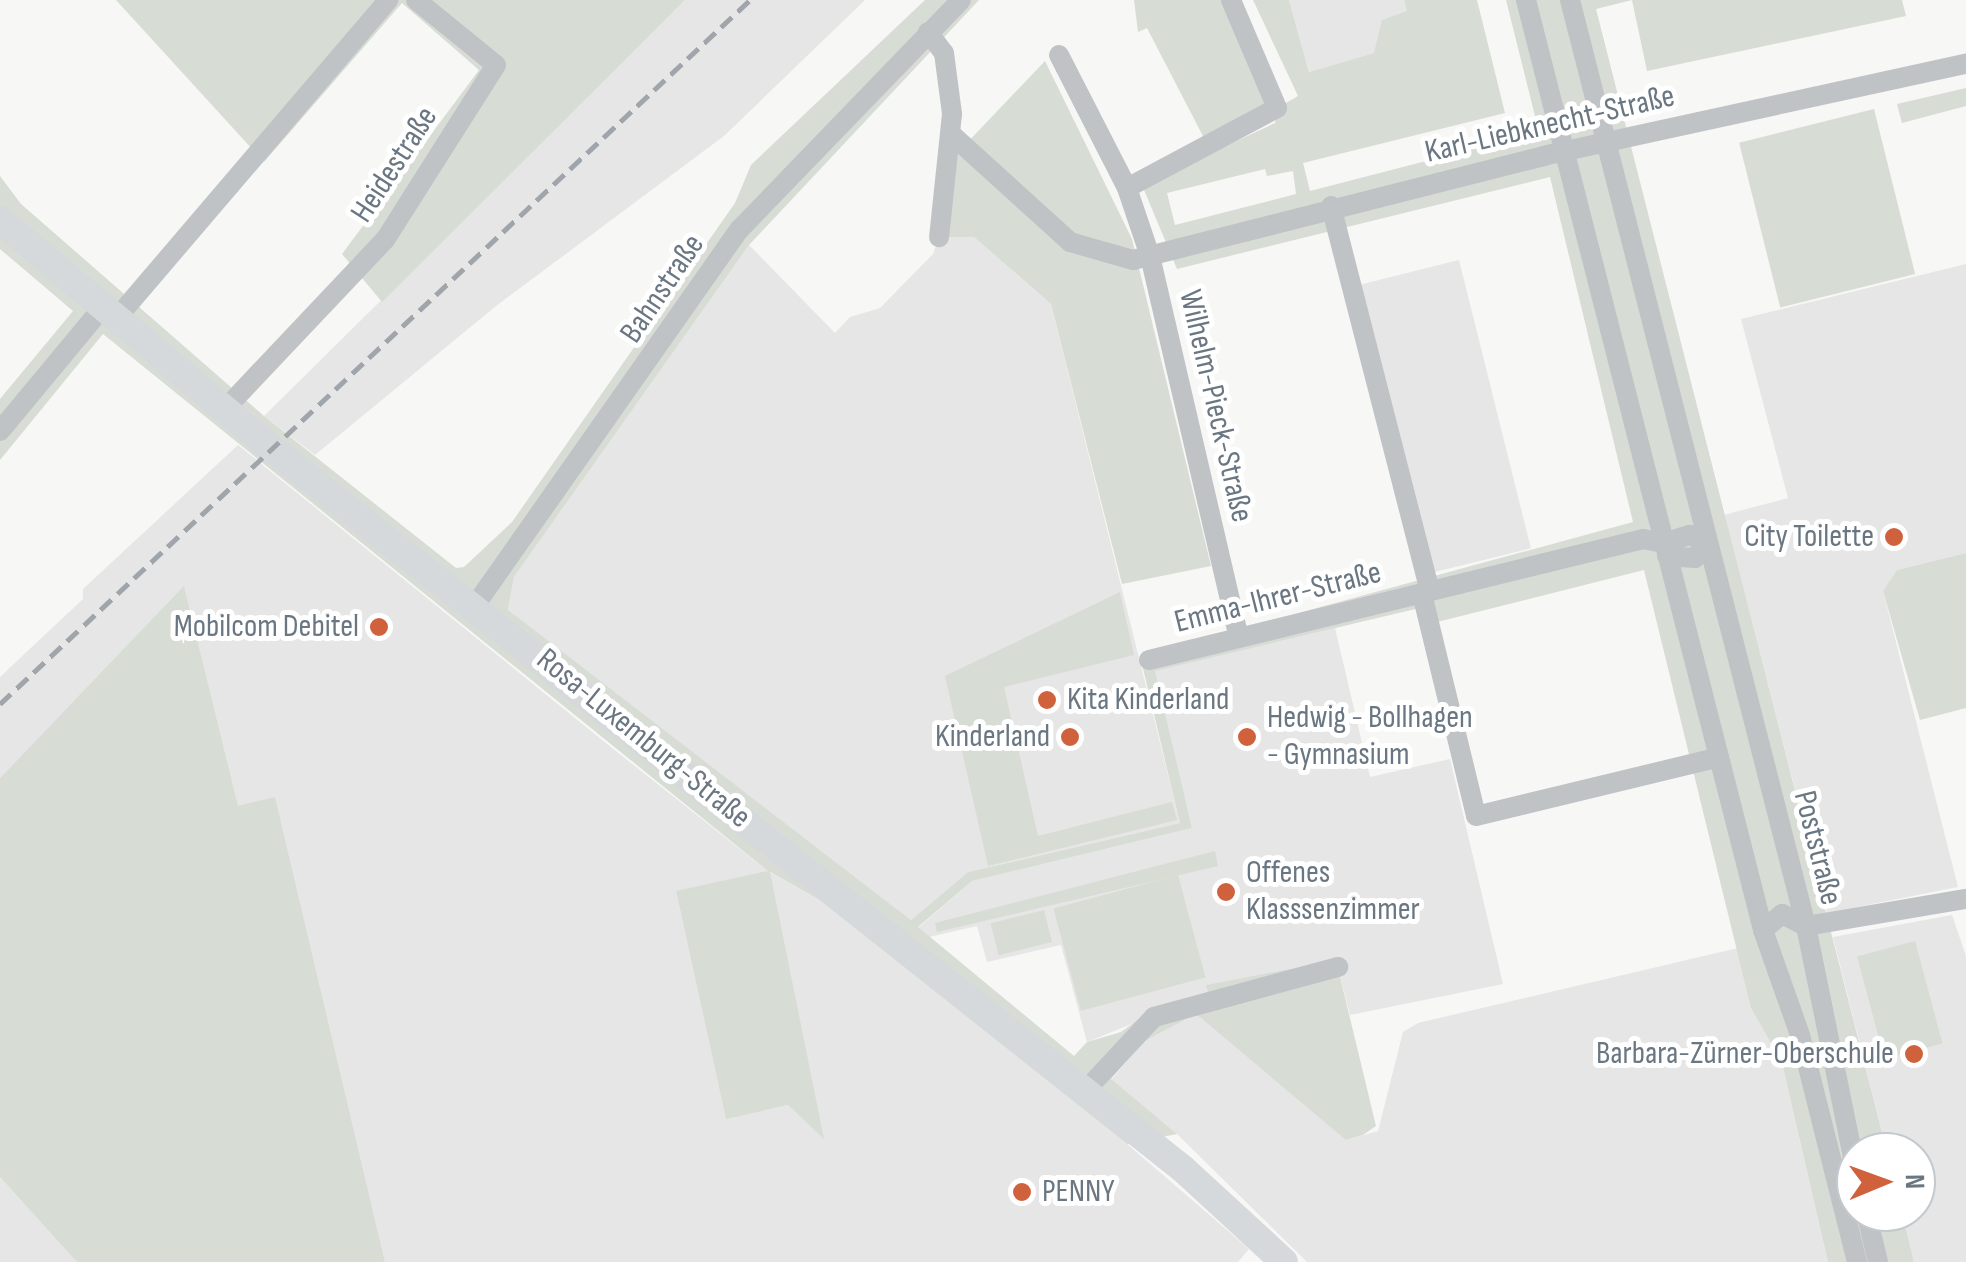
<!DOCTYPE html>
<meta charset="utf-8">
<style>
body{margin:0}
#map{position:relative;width:1966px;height:1262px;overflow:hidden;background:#f7f7f5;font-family:"Sofia Sans Condensed",sans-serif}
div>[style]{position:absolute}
.built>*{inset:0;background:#e5e6e5;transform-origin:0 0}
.green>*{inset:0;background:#d7dcd5;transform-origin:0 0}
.minor>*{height:20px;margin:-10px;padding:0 10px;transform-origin:10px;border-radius:10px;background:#bfc3c6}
.major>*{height:28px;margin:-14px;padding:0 14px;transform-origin:14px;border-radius:14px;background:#d5d9dc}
.rail>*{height:5px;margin-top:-2.5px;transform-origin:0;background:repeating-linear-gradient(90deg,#9fa5aa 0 15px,transparent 0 23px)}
.dots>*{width:28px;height:28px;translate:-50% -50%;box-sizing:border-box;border:5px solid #fff;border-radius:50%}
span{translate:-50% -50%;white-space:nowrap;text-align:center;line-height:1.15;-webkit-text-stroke:10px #fff;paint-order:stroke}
.street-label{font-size:32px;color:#6a7782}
.poi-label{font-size:32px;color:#6a7782}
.right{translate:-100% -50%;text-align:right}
.left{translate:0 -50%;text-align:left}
.north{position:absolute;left:1836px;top:1132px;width:100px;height:100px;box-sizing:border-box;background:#fff;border:2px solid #c3c9cd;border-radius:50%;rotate:89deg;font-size:28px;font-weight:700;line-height:40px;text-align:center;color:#6a7782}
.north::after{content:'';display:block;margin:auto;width:35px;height:45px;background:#d0613d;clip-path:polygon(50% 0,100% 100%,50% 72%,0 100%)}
</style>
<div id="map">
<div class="built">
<div style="clip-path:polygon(685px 0,865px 0,724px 136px,496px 306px,315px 455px,264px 416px)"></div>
<div style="clip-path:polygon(1289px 0,1404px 0,1416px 41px,1309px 72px)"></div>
<div style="clip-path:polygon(939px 237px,974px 237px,1051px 304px,1180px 823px,968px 872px,911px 920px,508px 611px,514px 577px,749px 245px,835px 333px,850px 317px,880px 308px,933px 254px)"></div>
<div style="left:1459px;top:260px;width:297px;height:102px;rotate:76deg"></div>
<div style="clip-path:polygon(1966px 264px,1966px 553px,1897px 570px,1883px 591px,1958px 887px,1827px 913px,1724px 515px,1788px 498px,1741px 319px)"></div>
<div style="clip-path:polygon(evenodd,238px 445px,612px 748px,769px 872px,818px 899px,1127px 1144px,1249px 1249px,1238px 1262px,385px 1262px,275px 798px,238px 807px,184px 587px,0 778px,0 677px,83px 599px,83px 589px,238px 445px,676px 891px,823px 1137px,788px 1105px,726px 1118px,676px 891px)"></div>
<div style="clip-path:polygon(1335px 628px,1370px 777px,1450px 759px,1503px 984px,1350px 1015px,1336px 960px,1207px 985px,1208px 993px,1087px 1042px,1061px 945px,987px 962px,977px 926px,929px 937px,918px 928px,972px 881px,1192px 828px,1154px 671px)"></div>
<div style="clip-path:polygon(1952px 915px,1966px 956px,1966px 1262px,1914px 1262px,1902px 1212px,1916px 1212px,1916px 1152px,1887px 1152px,1833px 937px)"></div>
<div style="clip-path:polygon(1738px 948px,1751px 1008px,1782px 1063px,1828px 1262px,1307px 1262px,1177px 1134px,1111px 1080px,1143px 1042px,1196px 1014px,1347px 1140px,1378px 1131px,1403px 1032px,1418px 1023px)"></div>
<div style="clip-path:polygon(0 1177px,64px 1247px,77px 1262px,0 1262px)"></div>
</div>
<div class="green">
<div style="clip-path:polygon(116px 0,685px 0,382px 302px,342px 254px,479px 70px,402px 3px,264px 162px)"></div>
<div style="clip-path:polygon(evenodd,925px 0,979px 0,749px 245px,514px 577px,508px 610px,911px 920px,968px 872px,1180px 823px,1140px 656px,1633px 522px,1550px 177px,1177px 269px,1142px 185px,1275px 123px,1277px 108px,1298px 96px,1253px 0,1289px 0,1309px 72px,1374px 53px,1382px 20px,1407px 11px,1404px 0,1477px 0,1505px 113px,1303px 163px,1310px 191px,1539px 132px,1506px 0,1902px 0,1906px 16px,1647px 71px,1632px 0,1596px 9px,1887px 1152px,1856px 1152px,1856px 1212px,1902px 1212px,1914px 1262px,1828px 1262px,1782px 1063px,1751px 1008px,1644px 570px,1433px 623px,1428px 606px,1155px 671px,1192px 828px,972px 881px,918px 927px,1074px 1056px,1087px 1042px,1121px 1032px,1147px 1013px,1208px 993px,1206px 985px,1336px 960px,1376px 1126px,1363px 1135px,1346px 1140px,1196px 1014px,1143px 1042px,1111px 1079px,1177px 1134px,1127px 1144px,818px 899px,770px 872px,824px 1139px,788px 1105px,726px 1119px,676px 891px,768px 871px,103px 334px,0 460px,0 399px,73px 311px,0 249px,0 176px,21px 204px,264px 416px,456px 568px,464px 567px,512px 522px,735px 203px,751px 165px,925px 0,1265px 169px,1267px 176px,1293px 171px,1296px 194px,1175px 225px,1167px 193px,1265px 169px)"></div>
<div style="clip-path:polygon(1134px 0,1224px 0,1269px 109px,1205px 140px,1147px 28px,1138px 32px)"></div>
<div style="clip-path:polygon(1045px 61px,1132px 239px,1211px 566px,1122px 584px,1051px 304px,974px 237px,939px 237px,951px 134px,964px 146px)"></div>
<div style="clip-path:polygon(1966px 88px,1966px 106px,1902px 123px,1897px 104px)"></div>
<div style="left:1874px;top:109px;width:170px;height:139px;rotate:76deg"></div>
<div style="clip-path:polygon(1966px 553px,1966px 708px,1920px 720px,1883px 591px,1897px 570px)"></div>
<div style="clip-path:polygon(184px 586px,238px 806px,275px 797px,385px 1262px,77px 1262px,0 1177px,0 778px)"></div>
<div style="clip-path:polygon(1120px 592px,1134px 655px,1004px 687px,1038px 836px,1172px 802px,1177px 820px,988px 866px,945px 676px)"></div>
<div style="clip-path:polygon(1215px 851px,1218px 866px,937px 932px,935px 923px)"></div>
<div style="left:1178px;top:875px;width:106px;height:129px;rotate:75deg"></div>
<div style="left:1044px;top:910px;width:33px;height:55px;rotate:76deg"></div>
<div style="left:1915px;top:941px;width:106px;height:60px;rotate:75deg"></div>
</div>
<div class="minor">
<div style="left:1526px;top:0;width:960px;rotate:75.7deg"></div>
<div style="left:1763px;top:930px;width:111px;rotate:70.6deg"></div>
<div style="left:1800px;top:1035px;width:234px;rotate:75.9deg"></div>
<div style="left:1570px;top:0;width:956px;rotate:75.7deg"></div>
<div style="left:1806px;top:926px;width:251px;rotate:78.5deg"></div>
<div style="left:928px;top:32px;width:26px;rotate:53deg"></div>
<div style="left:944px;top:53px;width:62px;rotate:82.5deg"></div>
<div style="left:952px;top:114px;width:124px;rotate:96deg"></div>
<div style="left:1059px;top:55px;width:149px;rotate:62.9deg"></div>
<div style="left:1127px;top:188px;width:72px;rotate:71.3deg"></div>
<div style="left:1150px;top:256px;width:392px;rotate:76.9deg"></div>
<div style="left:951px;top:134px;width:161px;rotate:42.2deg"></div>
<div style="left:1070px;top:242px;width:66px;rotate:15.9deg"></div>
<div style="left:1133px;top:260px;width:427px;rotate:-14.2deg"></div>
<div style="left:1547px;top:155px;width:429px;rotate:-12.3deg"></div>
<div style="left:1127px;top:188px;width:170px;rotate:-28.1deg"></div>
<div style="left:1277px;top:108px;width:117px;rotate:-113.1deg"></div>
<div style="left:1331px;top:206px;width:398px;rotate:75.6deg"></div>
<div style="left:115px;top:320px;width:421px;rotate:-49.5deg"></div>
<div style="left:224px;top:410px;width:234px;rotate:-46.6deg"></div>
<div style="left:385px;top:240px;width:207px;rotate:-57.6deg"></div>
<div style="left:496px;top:65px;width:103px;rotate:-140.9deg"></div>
<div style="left:0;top:431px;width:160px;rotate:-50.3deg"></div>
<div style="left:1422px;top:594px;width:228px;rotate:76.3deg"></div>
<div style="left:1476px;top:816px;width:250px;rotate:-13.6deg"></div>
<div style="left:476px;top:604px;width:459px;rotate:-54.9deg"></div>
<div style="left:740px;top:229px;width:318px;rotate:-46deg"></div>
<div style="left:1149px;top:660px;width:509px;rotate:-13.76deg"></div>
<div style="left:1643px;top:539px;width:20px;rotate:11deg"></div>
<div style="left:1663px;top:543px;width:28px;rotate:-17deg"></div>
<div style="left:1690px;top:535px;width:18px;rotate:22deg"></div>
<div style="left:1707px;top:542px;width:20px;rotate:127deg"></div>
<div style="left:1695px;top:558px;width:28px;rotate:-176deg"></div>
<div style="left:1806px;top:926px;width:162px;rotate:-9.6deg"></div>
<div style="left:1763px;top:930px;width:25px;rotate:-40deg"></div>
<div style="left:1782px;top:914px;width:27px;rotate:27deg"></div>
<div style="left:1085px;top:1091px;width:101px;rotate:-47deg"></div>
<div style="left:1154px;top:1017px;width:191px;rotate:-15.2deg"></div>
<div style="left:1866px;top:1212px;width:51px;rotate:76.5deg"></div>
</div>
<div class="major">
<div style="left:0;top:220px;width:343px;rotate:40.1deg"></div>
<div style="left:262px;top:441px;width:1174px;rotate:38.32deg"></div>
<div style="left:1183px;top:1169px;width:137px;rotate:42.6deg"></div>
</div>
<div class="rail">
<div style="left:0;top:704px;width:1029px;rotate:-43.19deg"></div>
</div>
<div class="dots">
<div style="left:1894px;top:537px;background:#d0613d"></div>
<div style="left:379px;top:627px;background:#d0613d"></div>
<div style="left:1047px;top:700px;background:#d0613d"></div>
<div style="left:1070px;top:737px;background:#d0613d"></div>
<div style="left:1247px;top:737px;background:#d0613d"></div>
<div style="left:1226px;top:892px;background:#d0613d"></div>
<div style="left:1914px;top:1054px;background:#d0613d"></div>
<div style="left:1022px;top:1192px;background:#d0613d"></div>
</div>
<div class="street-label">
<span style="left:1550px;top:125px;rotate:-13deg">Karl-Liebknecht-Straße</span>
<span style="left:395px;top:165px;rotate:-57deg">Heidestraße</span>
<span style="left:663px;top:289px;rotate:-56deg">Bahnstraße</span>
<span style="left:1215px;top:406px;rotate:77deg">Wilhelm-Pieck-Straße</span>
<span style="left:1278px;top:598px;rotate:-14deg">Emma-Ihrer-Straße</span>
<span style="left:643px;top:739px;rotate:39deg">Rosa-Luxemburg-Straße</span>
<span style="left:1817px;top:848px;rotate:76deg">Poststraße</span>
</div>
<div class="poi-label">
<span class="right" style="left:1874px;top:537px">City Toilette</span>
<span class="right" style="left:359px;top:627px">Mobilcom Debitel</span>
<span class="left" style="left:1067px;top:700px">Kita Kinderland</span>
<span class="left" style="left:1267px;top:737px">Hedwig - Bollhagen<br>- Gymnasium</span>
<span class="right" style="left:1050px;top:737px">Kinderland</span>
<span class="left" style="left:1246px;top:892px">Offenes<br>Klasssenzimmer</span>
<span class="right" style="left:1894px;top:1054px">Barbara-Zürner-Oberschule</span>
<span class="left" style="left:1042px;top:1192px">PENNY</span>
</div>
<div class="north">N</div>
</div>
